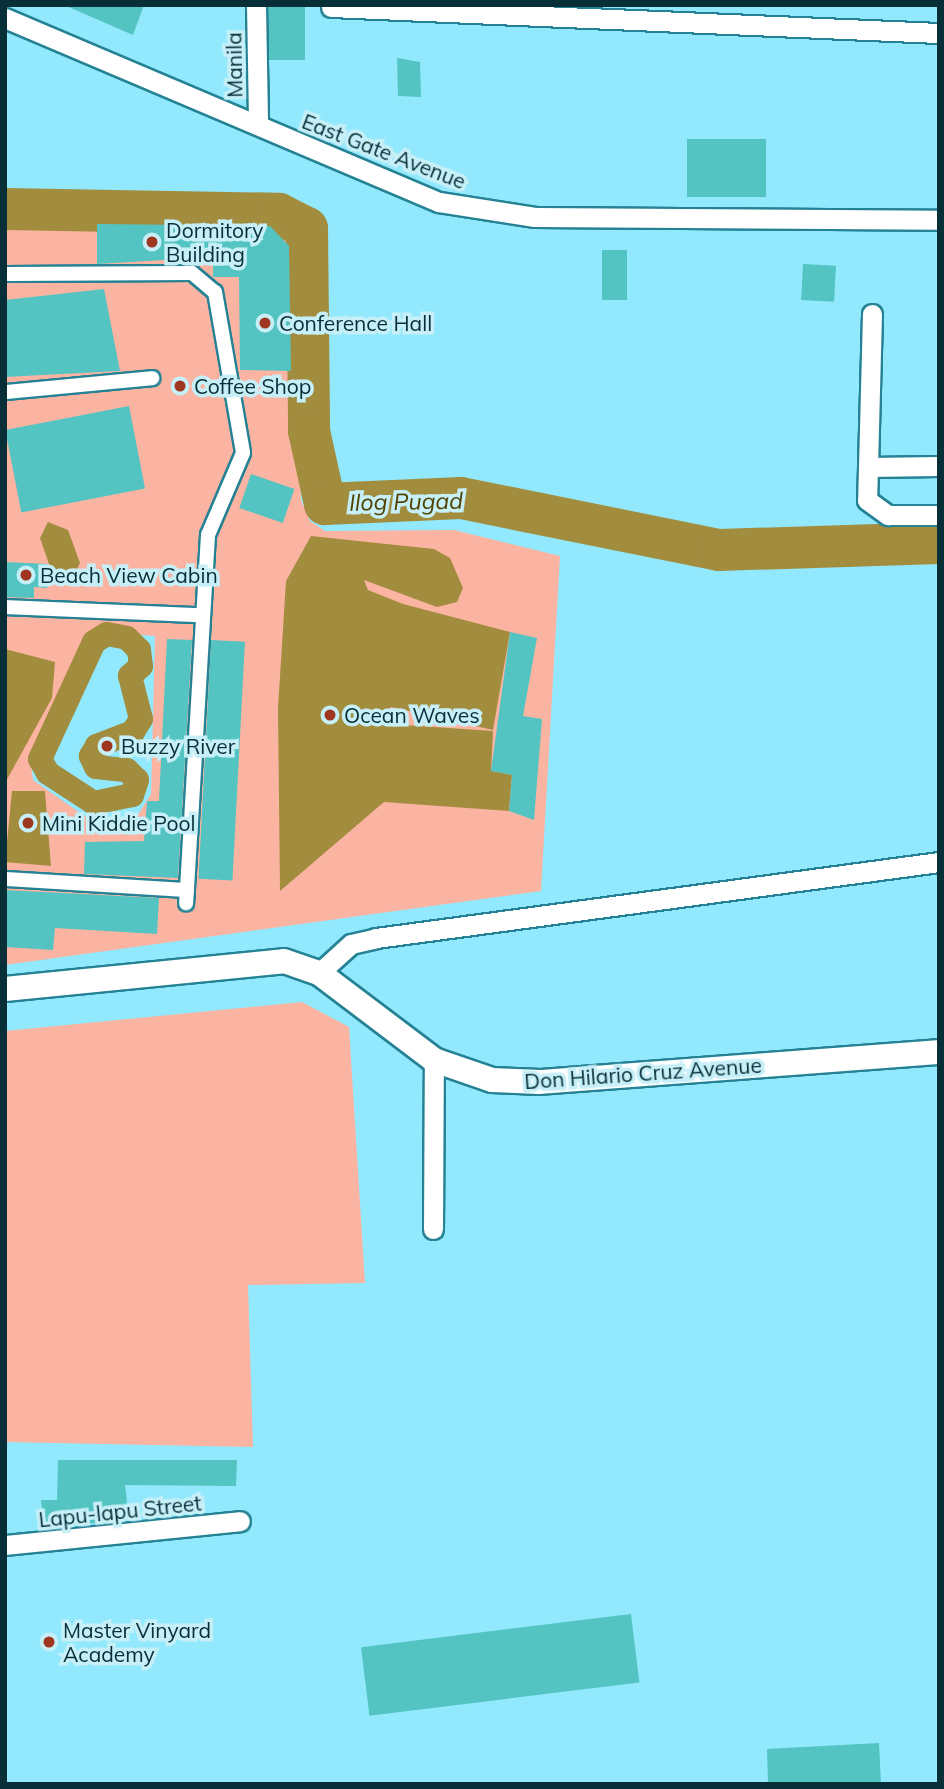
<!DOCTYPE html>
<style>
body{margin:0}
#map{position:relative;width:944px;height:1789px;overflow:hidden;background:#92e9fd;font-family:Mulish,sans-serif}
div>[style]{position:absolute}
.green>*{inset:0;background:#fcb4a2}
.water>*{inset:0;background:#a28c3e}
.canal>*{height:24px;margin:-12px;padding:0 12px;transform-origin:12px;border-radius:12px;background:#a28c3e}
.river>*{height:42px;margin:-21px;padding:0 21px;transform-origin:21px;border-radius:21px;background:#a28c3e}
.building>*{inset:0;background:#53c4c2;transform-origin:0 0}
.roads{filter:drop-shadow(2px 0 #258294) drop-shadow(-2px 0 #258294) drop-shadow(0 2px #258294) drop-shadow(0 -2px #258294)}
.pedestrian>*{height:14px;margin:-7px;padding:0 7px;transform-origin:7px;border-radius:7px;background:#fff}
.minor>*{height:19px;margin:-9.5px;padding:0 9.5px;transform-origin:9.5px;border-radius:9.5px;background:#fff}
.tertiary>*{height:24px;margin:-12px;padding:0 12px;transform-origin:12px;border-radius:12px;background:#fff}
.dots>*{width:19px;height:19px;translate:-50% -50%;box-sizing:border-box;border:4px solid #c6eff8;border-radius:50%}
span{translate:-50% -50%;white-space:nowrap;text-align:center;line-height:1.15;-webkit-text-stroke:7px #c6eff8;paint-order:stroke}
.street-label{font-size:21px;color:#082f37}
.poi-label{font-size:21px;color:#082f37}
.left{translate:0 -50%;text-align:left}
.water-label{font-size:23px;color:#524200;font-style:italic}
.frame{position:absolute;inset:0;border:7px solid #082f37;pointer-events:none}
</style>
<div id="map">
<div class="green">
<div style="clip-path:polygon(evenodd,5px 220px,271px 222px,290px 243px,301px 500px,310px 521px,325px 531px,454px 530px,560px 556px,541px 891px,5px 965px,5px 220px,93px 631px,155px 636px,151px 794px,129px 829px,106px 831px,33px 780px,31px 763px,66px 704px,93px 631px)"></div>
<div style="clip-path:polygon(302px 1002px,349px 1027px,365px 1283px,248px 1285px,253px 1447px,5px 1442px,5px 1031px)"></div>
</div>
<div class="water">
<div style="clip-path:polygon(48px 522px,68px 530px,80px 563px,74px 577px,51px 570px,40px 538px)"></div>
<div style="clip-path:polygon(311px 536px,434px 549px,450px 558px,463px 588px,457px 602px,437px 607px,364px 580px,368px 590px,403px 604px,510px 632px,493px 730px,391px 707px,375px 723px,493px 731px,491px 771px,512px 775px,509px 811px,384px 802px,280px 891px,278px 708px,286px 581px)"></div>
<div style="clip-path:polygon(5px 649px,55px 662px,52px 698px,5px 783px)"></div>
<div style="clip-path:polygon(12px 791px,45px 791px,51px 866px,5px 862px)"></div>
</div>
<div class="canal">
<div style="left:107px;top:634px;width:20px;rotate:11deg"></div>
<div style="left:127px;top:638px;width:17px;rotate:45deg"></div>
<div style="left:139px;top:650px;width:16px;rotate:83deg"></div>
<div style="left:141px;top:666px;width:15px;rotate:138deg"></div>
<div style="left:130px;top:676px;width:44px;rotate:75.7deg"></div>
<div style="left:141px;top:719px;width:15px;rotate:122deg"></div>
<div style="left:133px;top:732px;width:39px;rotate:159deg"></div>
<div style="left:97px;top:746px;width:12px;rotate:121deg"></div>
<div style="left:91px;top:756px;width:12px;rotate:66deg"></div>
<div style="left:96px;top:767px;width:31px;rotate:6deg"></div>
<div style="left:127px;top:770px;width:14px;rotate:45deg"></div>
<div style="left:137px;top:780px;width:16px;rotate:108deg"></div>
<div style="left:132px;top:795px;width:39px;rotate:168deg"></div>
<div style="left:94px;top:803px;width:55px;rotate:-146.9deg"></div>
<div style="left:48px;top:773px;width:16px;rotate:-120deg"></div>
<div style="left:40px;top:759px;width:129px;rotate:-65.2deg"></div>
<div style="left:94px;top:642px;width:15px;rotate:-32deg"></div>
</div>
<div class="river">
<div style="left:5px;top:209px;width:274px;rotate:1deg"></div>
<div style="left:279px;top:214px;width:31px;rotate:27deg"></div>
<div style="left:307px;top:228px;width:203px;rotate:89.4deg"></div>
<div style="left:309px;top:431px;width:75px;rotate:77.6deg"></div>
<div style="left:325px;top:504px;width:136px;rotate:-2.5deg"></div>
<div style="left:461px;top:498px;width:263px;rotate:11.4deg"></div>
<div style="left:719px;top:550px;width:220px;rotate:-1.8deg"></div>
</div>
<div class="building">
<div style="clip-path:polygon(64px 5px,144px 5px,133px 35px)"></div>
<div style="left:268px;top:5px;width:37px;height:55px"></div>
<div style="clip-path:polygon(397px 58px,420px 62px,421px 97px,398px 96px)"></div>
<div style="left:766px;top:139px;width:58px;height:79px;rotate:90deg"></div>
<div style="clip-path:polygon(97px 224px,270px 226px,289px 246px,291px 371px,240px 370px,239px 277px,213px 277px,213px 265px,181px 259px,97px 264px)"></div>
<div style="left:602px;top:250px;width:25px;height:50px"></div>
<div style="left:803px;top:264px;width:33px;height:36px;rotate:3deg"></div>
<div style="clip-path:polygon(104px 289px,120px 371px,5px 377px,5px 300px)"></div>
<div style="left:129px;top:406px;width:84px;height:126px;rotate:79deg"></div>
<div style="left:251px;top:474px;width:46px;height:36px;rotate:19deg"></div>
<div style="clip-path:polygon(5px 562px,48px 564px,47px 588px,34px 587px,34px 598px,5px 597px)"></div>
<div style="clip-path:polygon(510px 632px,537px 638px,523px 716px,542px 719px,534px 820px,509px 811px,512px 775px,491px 771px)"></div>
<div style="clip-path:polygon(167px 639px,192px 640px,178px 878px,84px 874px,85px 842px,144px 841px,147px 801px,159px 801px)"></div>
<div style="left:211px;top:640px;width:34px;height:239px;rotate:3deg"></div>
<div style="clip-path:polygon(5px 890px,159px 898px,157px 934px,55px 928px,53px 950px,5px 947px)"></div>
<div style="clip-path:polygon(58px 1460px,237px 1460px,236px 1486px,125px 1485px,129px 1519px,44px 1529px,41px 1500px,57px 1500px)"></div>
<div style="left:631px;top:1614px;width:69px;height:272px;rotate:83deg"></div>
<div style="clip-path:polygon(879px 1743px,881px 1784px,768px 1784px,767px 1749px)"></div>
</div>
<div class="roads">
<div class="pedestrian">
<div style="left:5px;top:274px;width:187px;rotate:-0.3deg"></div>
<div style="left:192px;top:273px;width:30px;rotate:40deg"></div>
<div style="left:215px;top:292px;width:163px;rotate:80.1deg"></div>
<div style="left:243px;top:453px;width:89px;rotate:113.1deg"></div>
<div style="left:208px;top:535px;width:369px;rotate:93.4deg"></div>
<div style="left:5px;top:392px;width:148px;rotate:-5.4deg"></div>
<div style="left:5px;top:607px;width:194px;rotate:2.4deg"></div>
<div style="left:5px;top:879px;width:182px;rotate:3.5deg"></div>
</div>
<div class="minor">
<div style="left:256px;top:5px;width:119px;rotate:89deg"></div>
<div style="left:331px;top:7px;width:609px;rotate:2.45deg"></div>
<div style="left:5px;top:18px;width:471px;rotate:23deg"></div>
<div style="left:439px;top:202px;width:97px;rotate:8.9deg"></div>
<div style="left:535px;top:217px;width:404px;rotate:0.4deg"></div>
<div style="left:872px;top:314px;width:186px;rotate:91.5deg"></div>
<div style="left:867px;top:500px;width:26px;rotate:36deg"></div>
<div style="left:888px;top:515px;width:51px"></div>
<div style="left:868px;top:467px;width:71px;rotate:-0.8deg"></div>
<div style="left:319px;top:973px;width:43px;rotate:-42.2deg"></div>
<div style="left:351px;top:944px;width:26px;rotate:-13deg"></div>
<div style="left:376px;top:938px;width:568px;rotate:-7.69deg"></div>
<div style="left:433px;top:1229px;width:169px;rotate:-89.7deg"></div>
<div style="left:5px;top:1545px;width:236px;rotate:-5.8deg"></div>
</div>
<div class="tertiary">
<div style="left:5px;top:989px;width:280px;rotate:-5.7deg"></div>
<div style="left:284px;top:961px;width:37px;rotate:19deg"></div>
<div style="left:319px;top:973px;width:144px;rotate:37.1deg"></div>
<div style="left:434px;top:1060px;width:61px;rotate:19deg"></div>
<div style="left:492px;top:1080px;width:48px;rotate:2.4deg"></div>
<div style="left:540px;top:1082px;width:400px;rotate:-4.3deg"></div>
</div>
</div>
<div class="dots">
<div style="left:152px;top:242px;background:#9f361f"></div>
<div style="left:265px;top:323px;background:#9f361f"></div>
<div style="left:180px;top:386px;background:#9f361f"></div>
<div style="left:26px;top:575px;background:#9f361f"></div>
<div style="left:330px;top:715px;background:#9f361f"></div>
<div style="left:107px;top:746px;background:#9f361f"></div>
<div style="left:28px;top:823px;background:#9f361f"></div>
<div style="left:49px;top:1642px;background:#9f361f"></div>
</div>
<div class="street-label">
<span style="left:234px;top:65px;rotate:-91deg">Manila</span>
<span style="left:384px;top:151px;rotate:21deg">East Gate Avenue</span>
<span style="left:643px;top:1073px;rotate:-4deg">Don Hilario Cruz Avenue</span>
<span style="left:120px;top:1511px;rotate:-6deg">Lapu-lapu Street</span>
</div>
<div class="poi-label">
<span class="left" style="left:166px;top:242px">Dormitory<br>Building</span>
<span class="left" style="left:279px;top:323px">Conference Hall</span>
<span class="left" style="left:194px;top:386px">Coffee Shop</span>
<span class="left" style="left:40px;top:575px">Beach View Cabin</span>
<span class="left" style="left:344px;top:715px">Ocean Waves</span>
<span class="left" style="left:121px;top:746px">Buzzy River</span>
<span class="left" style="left:42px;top:823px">Mini Kiddie Pool</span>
<span class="left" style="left:63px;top:1642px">Master Vinyard<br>Academy</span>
</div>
<div class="water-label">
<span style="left:406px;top:502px;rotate:-1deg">Ilog Pugad</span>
</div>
<div class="frame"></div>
</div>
